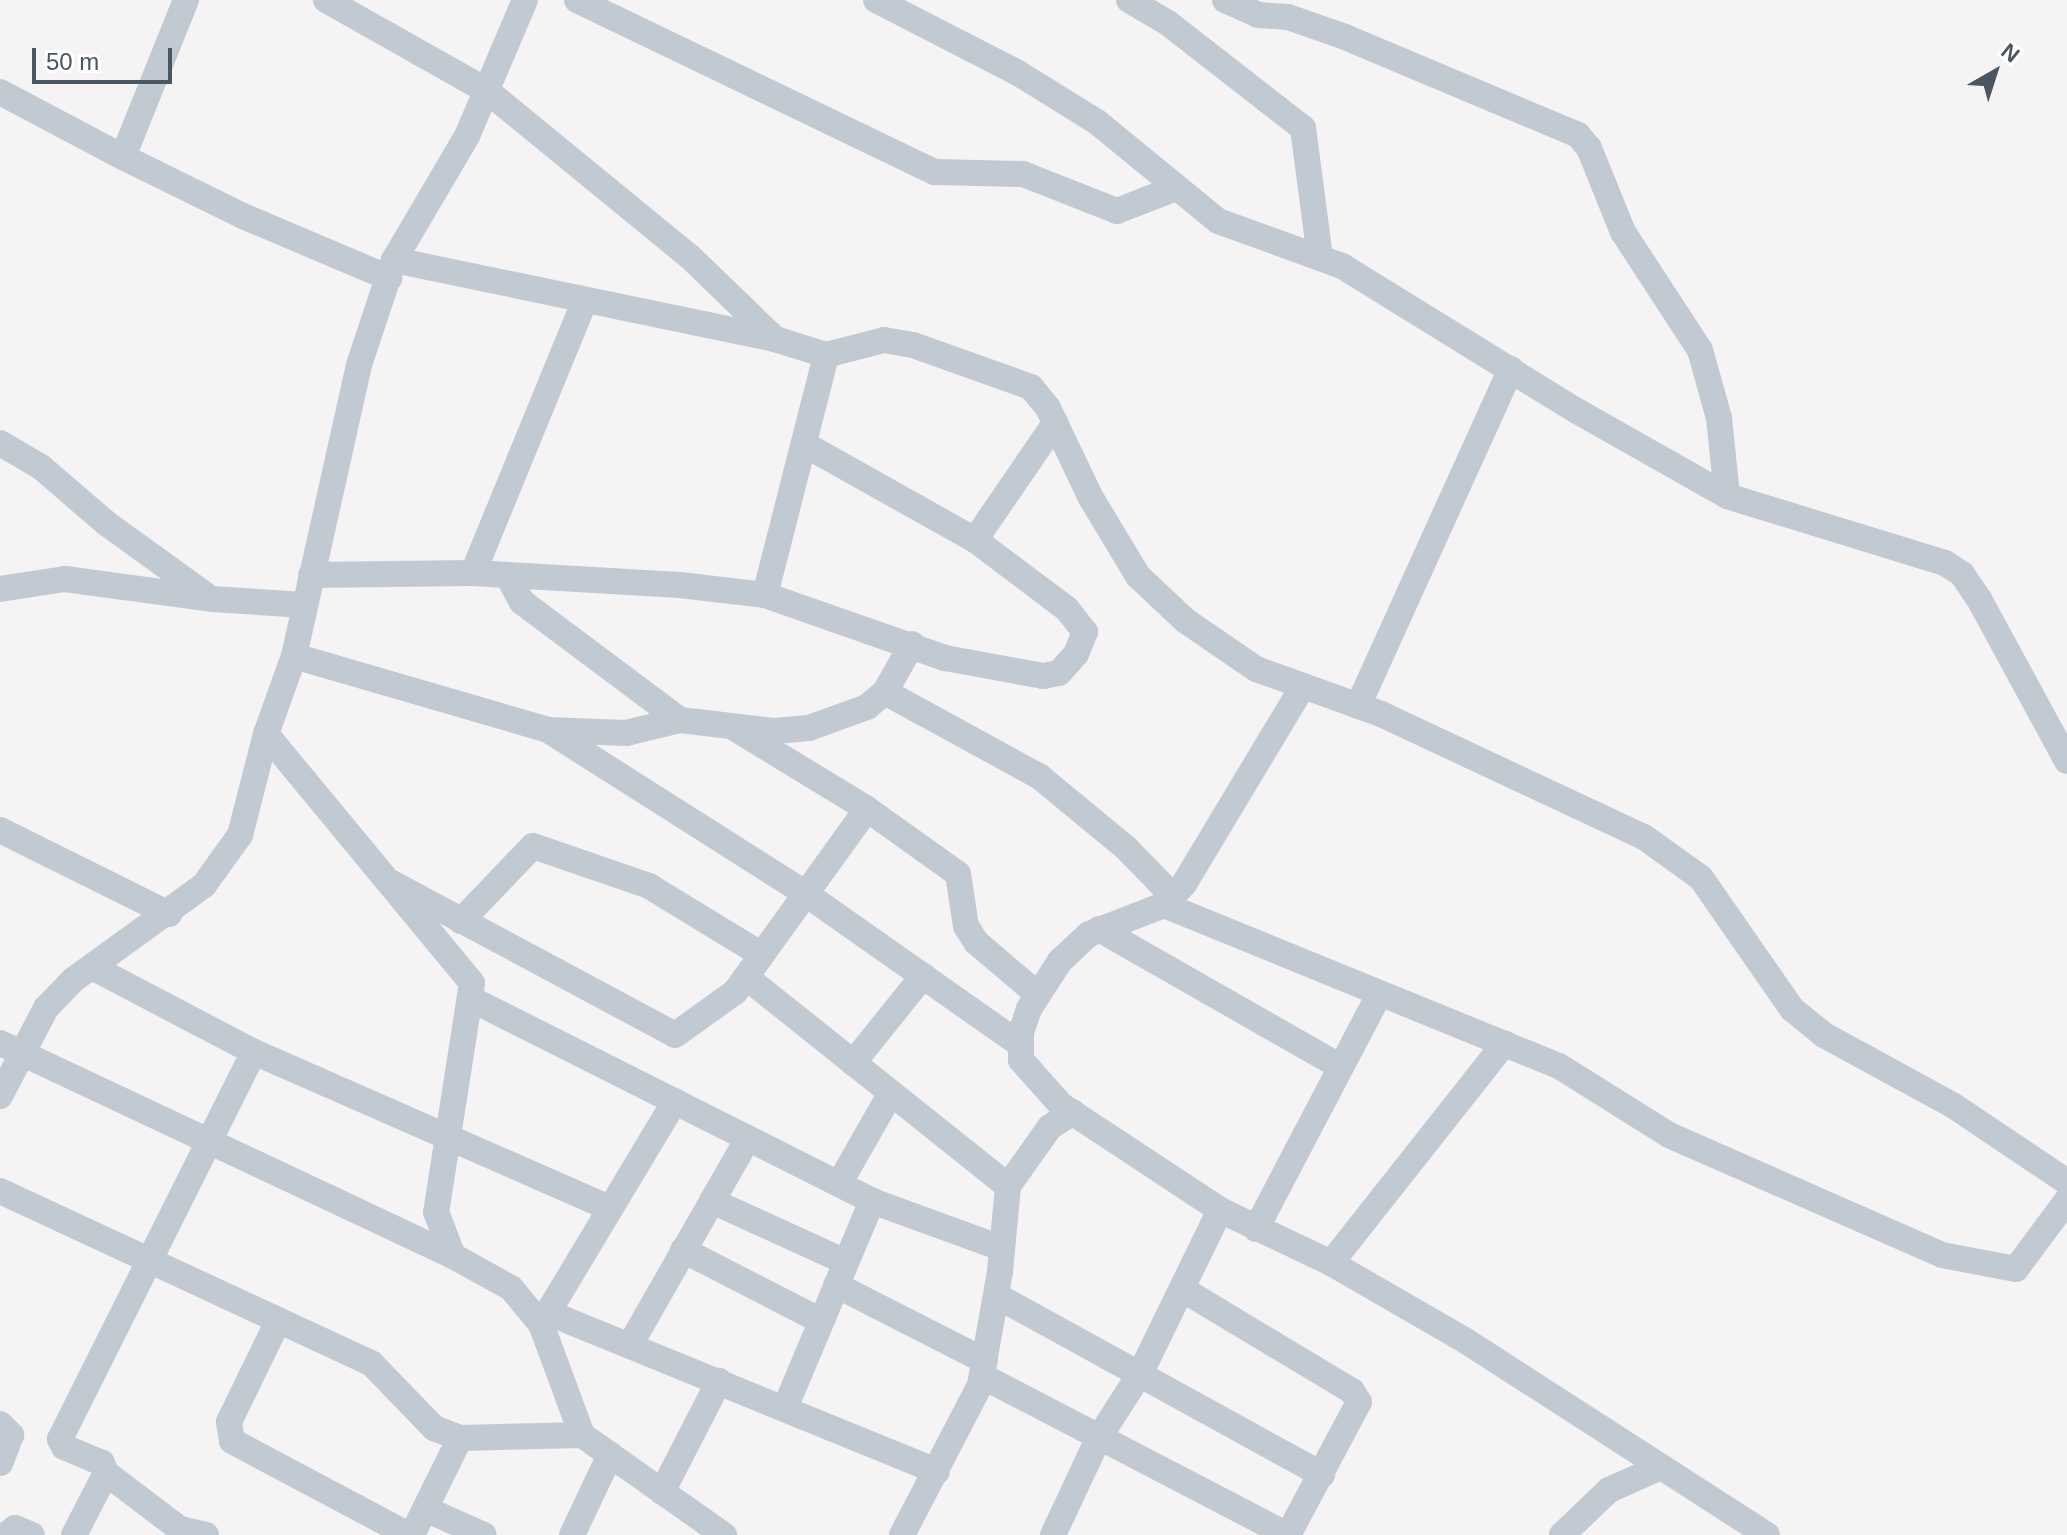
<!DOCTYPE html>
<style>
body{margin:0}
#map{position:relative;width:2067px;height:1535px;overflow:hidden;background:#f5f3f3;font-family:Arial,sans-serif}
div>[style]{position:absolute}
.minor>*{height:26px;margin:-13px;padding:0 13px;transform-origin:13px;border-radius:13px;background:#c1cad2}
span{translate:-50% -50%;white-space:nowrap;text-align:center;line-height:1.15;-webkit-text-stroke:8px #fff;paint-order:stroke}
.north{position:absolute;left:1955px;top:32px;width:80px;height:80px;-webkit-text-stroke:6px #fff;paint-order:stroke;rotate:39deg;font-size:22px;font-weight:700;line-height:32px;text-align:center;color:#4a5661}
.north::after{content:'';display:block;margin:auto;width:28px;height:36px;background:#4a5661;clip-path:polygon(50% 0,100% 100%,50% 72%,0 100%)}
.scale{position:absolute;left:32px;top:48px;width:140px;height:36px;box-sizing:border-box;border:4px solid #4a5661;border-top:0;padding-left:10px;font-size:24px;line-height:28px;white-space:nowrap;color:#4a5661;-webkit-text-stroke:6px #fff;paint-order:stroke}
</style>
<div id="map">
<div class="minor">
<div style="left:186px;top:0;width:169px;rotate:111.9deg"></div>
<div style="left:123px;top:157px;width:134px;rotate:26.2deg"></div>
<div style="left:243px;top:216px;width:159px;rotate:23deg"></div>
<div style="left:326px;top:0;width:184px;rotate:29.4deg"></div>
<div style="left:486px;top:90px;width:262px;rotate:39.3deg"></div>
<div style="left:689px;top:256px;width:120px;rotate:44deg"></div>
<div style="left:775px;top:339px;width:53px;rotate:17.4deg"></div>
<div style="left:826px;top:355px;width:60px;rotate:-14.5deg"></div>
<div style="left:884px;top:340px;width:29px;rotate:10deg"></div>
<div style="left:913px;top:345px;width:125px;rotate:19.6deg"></div>
<div style="left:1031px;top:387px;width:27px;rotate:51deg"></div>
<div style="left:1048px;top:408px;width:100px;rotate:64.5deg"></div>
<div style="left:1091px;top:498px;width:91px;rotate:58.9deg"></div>
<div style="left:1138px;top:576px;width:66px;rotate:43.2deg"></div>
<div style="left:1186px;top:621px;width:85px;rotate:34.4deg"></div>
<div style="left:1256px;top:669px;width:133px;rotate:19.8deg"></div>
<div style="left:1381px;top:714px;width:290px;rotate:25.1deg"></div>
<div style="left:1644px;top:837px;width:70px;rotate:35.7deg"></div>
<div style="left:1701px;top:878px;width:160px;rotate:55.2deg"></div>
<div style="left:1792px;top:1009px;width:41px;rotate:39.1deg"></div>
<div style="left:1824px;top:1035px;width:148px;rotate:28.6deg"></div>
<div style="left:1954px;top:1106px;width:136px;rotate:33.9deg"></div>
<div style="left:577px;top:0;width:397px;rotate:25.7deg"></div>
<div style="left:935px;top:172px;width:88px;rotate:1.3deg"></div>
<div style="left:1023px;top:174px;width:101px;rotate:21.5deg"></div>
<div style="left:1117px;top:211px;width:63px;rotate:-21.3deg"></div>
<div style="left:876px;top:0;width:160px;rotate:27.2deg"></div>
<div style="left:1018px;top:73px;width:93px;rotate:31.8deg"></div>
<div style="left:1097px;top:122px;width:156px;rotate:39.3deg"></div>
<div style="left:1218px;top:221px;width:132px;rotate:19.9deg"></div>
<div style="left:1342px;top:266px;width:276px;rotate:31.7deg"></div>
<div style="left:1577px;top:411px;width:172px;rotate:29.5deg"></div>
<div style="left:1727px;top:496px;width:228px;rotate:17.1deg"></div>
<div style="left:1945px;top:563px;width:20px;rotate:33deg"></div>
<div style="left:1962px;top:574px;width:30px;rotate:56deg"></div>
<div style="left:1979px;top:599px;width:184px;rotate:61.5deg"></div>
<div style="left:1129px;top:0;width:45px;rotate:30.5deg"></div>
<div style="left:1168px;top:23px;width:171px;rotate:37.9deg"></div>
<div style="left:1303px;top:128px;width:130px;rotate:82.5deg"></div>
<div style="left:1225px;top:0;width:36px;rotate:24deg"></div>
<div style="left:1258px;top:15px;width:30px;rotate:4deg"></div>
<div style="left:1288px;top:17px;width:60px;rotate:19.3deg"></div>
<div style="left:1345px;top:37px;width:253px;rotate:22.8deg"></div>
<div style="left:1578px;top:135px;width:17px;rotate:50deg"></div>
<div style="left:1589px;top:148px;width:91px;rotate:68deg"></div>
<div style="left:1623px;top:232px;width:141px;rotate:56.9deg"></div>
<div style="left:1700px;top:350px;width:71px;rotate:74.4deg"></div>
<div style="left:1719px;top:418px;width:78px;rotate:84.1deg"></div>
<div style="left:0;top:92px;width:139px;rotate:27.9deg"></div>
<div style="left:394px;top:260px;width:388px;rotate:11.7deg"></div>
<div style="left:0;top:443px;width:48px;rotate:30.3deg"></div>
<div style="left:41px;top:467px;width:86px;rotate:40.7deg"></div>
<div style="left:106px;top:523px;width:123px;rotate:35.8deg"></div>
<div style="left:975px;top:540px;width:142px;rotate:-55.6deg"></div>
<div style="left:473px;top:573px;width:295px;rotate:-67.7deg"></div>
<div style="left:311px;top:575px;width:162px;rotate:-0.7deg"></div>
<div style="left:473px;top:573px;width:207px;rotate:3.3deg"></div>
<div style="left:680px;top:585px;width:86px;rotate:6.7deg"></div>
<div style="left:765px;top:595px;width:191px;rotate:19.3deg"></div>
<div style="left:945px;top:658px;width:100px;rotate:10.4deg"></div>
<div style="left:1043px;top:676px;width:16px;rotate:-11deg"></div>
<div style="left:1059px;top:673px;width:25px;rotate:-48deg"></div>
<div style="left:1076px;top:654px;width:24px;rotate:-68deg"></div>
<div style="left:1085px;top:632px;width:29px;rotate:-128deg"></div>
<div style="left:1067px;top:609px;width:115px;rotate:-143.1deg"></div>
<div style="left:975px;top:540px;width:196px;rotate:-150.7deg"></div>
<div style="left:507px;top:575px;width:31px;rotate:61deg"></div>
<div style="left:522px;top:602px;width:197px;rotate:36.8deg"></div>
<div style="left:0;top:589px;width:66px;rotate:-8.7deg"></div>
<div style="left:65px;top:579px;width:148px;rotate:7.7deg"></div>
<div style="left:212px;top:599px;width:92px;rotate:3.7deg"></div>
<div style="left:765px;top:595px;width:248px;rotate:-75.7deg"></div>
<div style="left:294px;top:656px;width:265px;rotate:16.2deg"></div>
<div style="left:548px;top:730px;width:78px;rotate:2.2deg"></div>
<div style="left:626px;top:733px;width:56px;rotate:-13.5deg"></div>
<div style="left:680px;top:720px;width:95px;rotate:6.7deg"></div>
<div style="left:774px;top:731px;width:35px;rotate:-5deg"></div>
<div style="left:809px;top:728px;width:62px;rotate:-19.9deg"></div>
<div style="left:867px;top:707px;width:23px;rotate:-40deg"></div>
<div style="left:885px;top:692px;width:55px;rotate:-60.6deg"></div>
<div style="left:1303px;top:686px;width:231px;rotate:121deg"></div>
<div style="left:1184px;top:884px;width:29px;rotate:134deg"></div>
<div style="left:1164px;top:905px;width:80px;rotate:158.9deg"></div>
<div style="left:1089px;top:934px;width:40px;rotate:137deg"></div>
<div style="left:1060px;top:961px;width:57px;rotate:122.9deg"></div>
<div style="left:1029px;top:1009px;width:24px;rotate:109deg"></div>
<div style="left:1021px;top:1032px;width:28px;rotate:90deg"></div>
<div style="left:1021px;top:1060px;width:60px;rotate:48.4deg"></div>
<div style="left:1061px;top:1105px;width:191px;rotate:33.4deg"></div>
<div style="left:1220px;top:1210px;width:123px;rotate:25.5deg"></div>
<div style="left:1331px;top:1263px;width:156px;rotate:30deg"></div>
<div style="left:1466px;top:1341px;width:358px;rotate:32.8deg"></div>
<div style="left:885px;top:692px;width:177px;rotate:28.7deg"></div>
<div style="left:1040px;top:777px;width:112px;rotate:39.5deg"></div>
<div style="left:1126px;top:848px;width:67px;rotate:45.6deg"></div>
<div style="left:1358px;top:706px;width:370px;rotate:-65.6deg"></div>
<div style="left:736px;top:729px;width:153px;rotate:31.4deg"></div>
<div style="left:867px;top:809px;width:112px;rotate:35.5deg"></div>
<div style="left:958px;top:874px;width:53px;rotate:81.3deg"></div>
<div style="left:966px;top:926px;width:19px;rotate:58deg"></div>
<div style="left:976px;top:942px;width:79px;rotate:40.4deg"></div>
<div style="left:548px;top:730px;width:306px;rotate:32.4deg"></div>
<div style="left:806px;top:894px;width:263px;rotate:35.1deg"></div>
<div style="left:266px;top:734px;width:323px;rotate:50.4deg"></div>
<div style="left:472px;top:983px;width:232px;rotate:98.9deg"></div>
<div style="left:436px;top:1212px;width:47px;rotate:68.9deg"></div>
<div style="left:0;top:830px;width:189px;rotate:26.4deg"></div>
<div style="left:390px;top:882px;width:323px;rotate:28.2deg"></div>
<div style="left:675px;top:1035px;width:74px;rotate:-35.6deg"></div>
<div style="left:735px;top:992px;width:226px;rotate:-54.2deg"></div>
<div style="left:1164px;top:905px;width:427px;rotate:22.2deg"></div>
<div style="left:1559px;top:1066px;width:130px;rotate:32.1deg"></div>
<div style="left:1669px;top:1135px;width:298px;rotate:23.7deg"></div>
<div style="left:1942px;top:1255px;width:75px;rotate:10.7deg"></div>
<div style="left:2016px;top:1269px;width:86px;rotate:-53.5deg"></div>
<div style="left:461px;top:921px;width:104px;rotate:-46.2deg"></div>
<div style="left:533px;top:846px;width:123px;rotate:19deg"></div>
<div style="left:649px;top:886px;width:132px;rotate:31.4deg"></div>
<div style="left:1099px;top:929px;width:276px;rotate:29.7deg"></div>
<div style="left:92px;top:967px;width:183px;rotate:27.7deg"></div>
<div style="left:254px;top:1052px;width:386px;rotate:23.7deg"></div>
<div style="left:746px;top:977px;width:335px;rotate:38.6deg"></div>
<div style="left:473px;top:1000px;width:447px;rotate:26.7deg"></div>
<div style="left:872px;top:1201px;width:137px;rotate:20deg"></div>
<div style="left:0;top:1043px;width:501px;rotate:25.18deg"></div>
<div style="left:453px;top:1256px;width:66px;rotate:28.9deg"></div>
<div style="left:511px;top:1288px;width:47px;rotate:50.2deg"></div>
<div style="left:541px;top:1324px;width:118px;rotate:69.7deg"></div>
<div style="left:582px;top:1435px;width:174px;rotate:35.2deg"></div>
<div style="left:853px;top:1063px;width:112px;rotate:-51.2deg"></div>
<div style="left:0;top:1096px;width:99px;rotate:-62.4deg"></div>
<div style="left:46px;top:1008px;width:39px;rotate:-46deg"></div>
<div style="left:73px;top:980px;width:162px;rotate:-35.9deg"></div>
<div style="left:204px;top:885px;width:62px;rotate:-54.2deg"></div>
<div style="left:240px;top:835px;width:104px;rotate:-75.6deg"></div>
<div style="left:266px;top:734px;width:83px;rotate:-70.3deg"></div>
<div style="left:294px;top:656px;width:298px;rotate:-77.4deg"></div>
<div style="left:359px;top:365px;width:111px;rotate:-71.6deg"></div>
<div style="left:394px;top:260px;width:144px;rotate:-59.5deg"></div>
<div style="left:467px;top:136px;width:148px;rotate:-66.9deg"></div>
<div style="left:839px;top:1184px;width:105px;rotate:-60.3deg"></div>
<div style="left:0;top:1191px;width:410px;rotate:24.9deg"></div>
<div style="left:372px;top:1364px;width:89px;rotate:45.9deg"></div>
<div style="left:434px;top:1428px;width:28px;rotate:21deg"></div>
<div style="left:460px;top:1438px;width:122px;rotate:-1.4deg"></div>
<div style="left:712px;top:1201px;width:147px;rotate:24.5deg"></div>
<div style="left:1256px;top:1229px;width:264px;rotate:-62.3deg"></div>
<div style="left:683px;top:1250px;width:155px;rotate:27.2deg"></div>
<div style="left:1331px;top:1263px;width:280px;rotate:-51.7deg"></div>
<div style="left:836px;top:1285px;width:167px;rotate:27deg"></div>
<div style="left:1182px;top:1289px;width:198px;rotate:31deg"></div>
<div style="left:1352px;top:1391px;width:13px;rotate:58deg"></div>
<div style="left:1359px;top:1402px;width:151px;rotate:118.1deg"></div>
<div style="left:997px;top:1296px;width:371px;rotate:28.8deg"></div>
<div style="left:549px;top:1313px;width:419px;rotate:22.2deg"></div>
<div style="left:278px;top:1321px;width:112px;rotate:115.9deg"></div>
<div style="left:229px;top:1422px;width:19px;rotate:81deg"></div>
<div style="left:232px;top:1441px;width:200px;rotate:28deg"></div>
<div style="left:541px;top:1324px;width:260px;rotate:-59deg"></div>
<div style="left:630px;top:1345px;width:238px;rotate:-60.3deg"></div>
<div style="left:982px;top:1376px;width:345px;rotate:27.5deg"></div>
<div style="left:785px;top:1408px;width:225px;rotate:-67.2deg"></div>
<div style="left:0;top:1424px;width:16px;rotate:45deg"></div>
<div style="left:11px;top:1435px;width:30px;rotate:111deg"></div>
<div style="left:662px;top:1492px;width:125px;rotate:-62.8deg"></div>
<div style="left:425px;top:1509px;width:64px;rotate:23.8deg"></div>
<div style="left:6px;top:1535px;width:11px;rotate:-38deg"></div>
<div style="left:15px;top:1528px;width:18px;rotate:22deg"></div>
<div style="left:74px;top:1535px;width:70px;rotate:-62.7deg"></div>
<div style="left:206px;top:1535px;width:27px;rotate:-167deg"></div>
<div style="left:180px;top:1529px;width:93px;rotate:-142.9deg"></div>
<div style="left:106px;top:1473px;width:11px;rotate:-112deg"></div>
<div style="left:102px;top:1463px;width:41px;rotate:-157.2deg"></div>
<div style="left:64px;top:1447px;width:9px;rotate:-117deg"></div>
<div style="left:60px;top:1439px;width:433px;rotate:-63.4deg"></div>
<div style="left:412px;top:1535px;width:108px;rotate:-63.7deg"></div>
<div style="left:572px;top:1535px;width:89px;rotate:-64.6deg"></div>
<div style="left:902px;top:1535px;width:169px;rotate:-62.5deg"></div>
<div style="left:980px;top:1385px;width:116px;rotate:-80deg"></div>
<div style="left:1000px;top:1271px;width:85px;rotate:-84.6deg"></div>
<div style="left:1008px;top:1186px;width:72px;rotate:-54.6deg"></div>
<div style="left:1050px;top:1127px;width:27px;rotate:-33deg"></div>
<div style="left:1053px;top:1535px;width:106px;rotate:-64.9deg"></div>
<div style="left:1098px;top:1439px;width:80px;rotate:-57.3deg"></div>
<div style="left:1141px;top:1372px;width:180px;rotate:-64deg"></div>
<div style="left:1562px;top:1535px;width:65px;rotate:-43.8deg"></div>
<div style="left:1609px;top:1490px;width:57px;rotate:-23.9deg"></div>
</div>
<div class="north">N</div>
<div class="scale">50 m</div>
</div>
